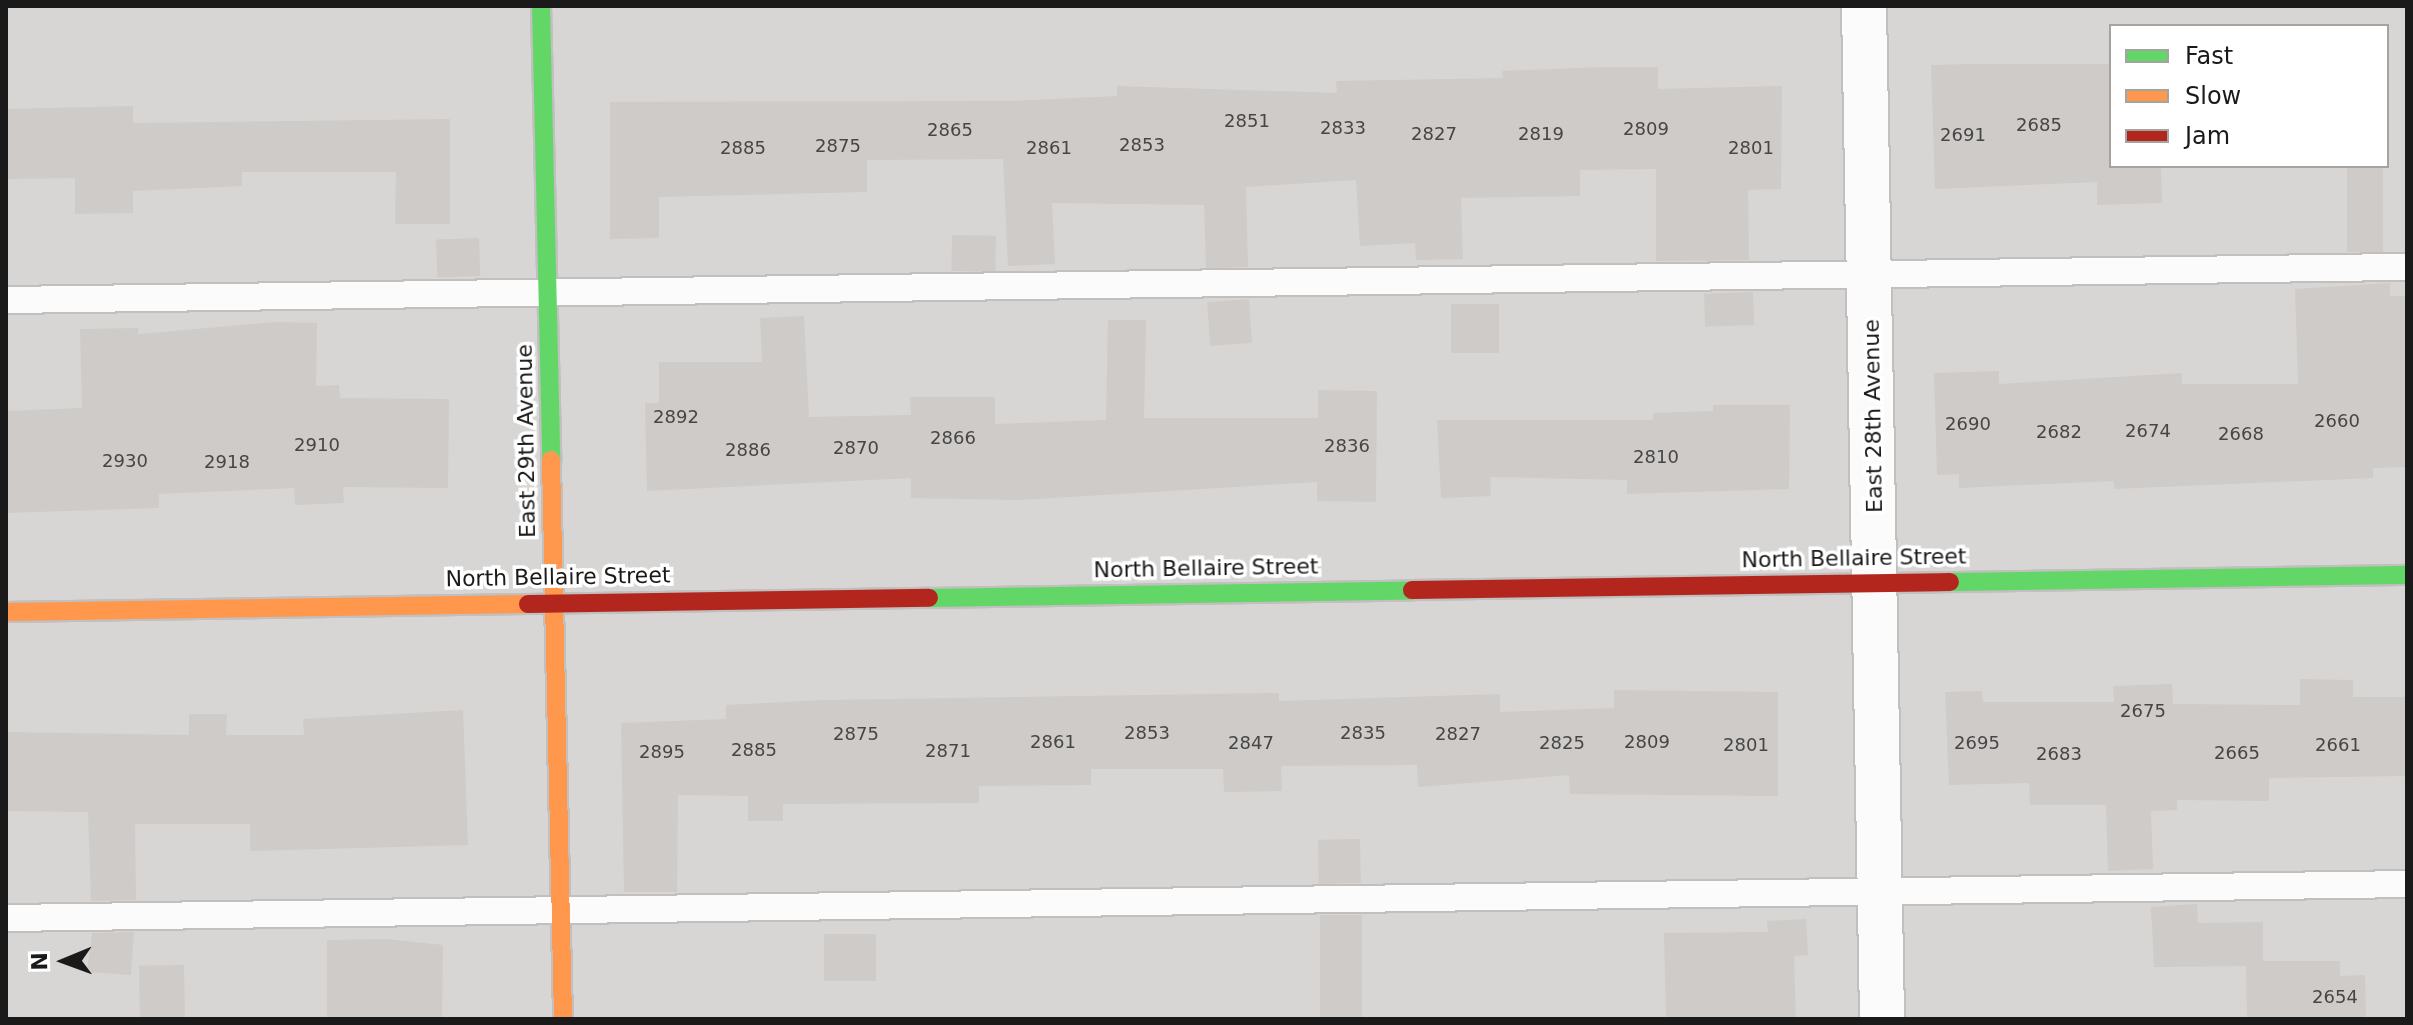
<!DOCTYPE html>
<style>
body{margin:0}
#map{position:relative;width:2413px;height:1025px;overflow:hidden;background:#e9e7e3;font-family:"DejaVu Sans",sans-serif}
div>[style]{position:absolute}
.residential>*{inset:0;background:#d8d6d4}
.building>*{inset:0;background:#cecbc8;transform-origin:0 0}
.roads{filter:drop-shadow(2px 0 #c1c0bf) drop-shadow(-2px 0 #c1c0bf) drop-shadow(0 2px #c1c0bf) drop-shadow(0 -2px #c1c0bf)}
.lane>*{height:26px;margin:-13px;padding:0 13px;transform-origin:13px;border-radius:13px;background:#fcfbfb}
.street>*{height:44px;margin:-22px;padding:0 22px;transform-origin:22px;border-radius:22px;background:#fcfbfb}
.fast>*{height:18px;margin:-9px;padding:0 9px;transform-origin:9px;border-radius:9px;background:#63d668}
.slow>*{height:18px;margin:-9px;padding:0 9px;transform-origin:9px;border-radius:9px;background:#ff974d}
.jam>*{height:18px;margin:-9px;padding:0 9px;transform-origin:9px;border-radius:9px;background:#b3261e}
span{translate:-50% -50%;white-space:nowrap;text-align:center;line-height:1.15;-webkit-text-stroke:7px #fff;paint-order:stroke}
.number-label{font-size:18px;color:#474646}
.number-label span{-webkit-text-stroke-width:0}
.street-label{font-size:22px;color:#1a1a1a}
.frame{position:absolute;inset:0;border:8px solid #1a1a1a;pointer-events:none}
.legend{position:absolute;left:2109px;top:24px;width:280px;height:144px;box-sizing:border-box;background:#fff;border:2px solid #a3a3a3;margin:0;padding:10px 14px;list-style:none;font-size:24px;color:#1a1a1a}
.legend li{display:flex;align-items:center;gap:16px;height:40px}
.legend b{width:40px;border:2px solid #a3a3a3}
.north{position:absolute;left:24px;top:921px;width:80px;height:80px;-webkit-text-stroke:6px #fff;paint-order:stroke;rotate:269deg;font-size:22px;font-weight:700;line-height:32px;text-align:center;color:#1a1a1a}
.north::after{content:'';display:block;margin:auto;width:28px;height:36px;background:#1a1a1a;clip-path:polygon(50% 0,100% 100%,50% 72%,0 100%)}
</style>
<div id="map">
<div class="residential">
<div style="clip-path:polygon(evenodd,6px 6px,2407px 6px,2407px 1019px,6px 1019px,6px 6px,2111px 26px,2387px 26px,2387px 166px,2111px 166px,2111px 26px)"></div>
</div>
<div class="building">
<div style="clip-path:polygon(1973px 64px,2111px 64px,2111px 166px,2161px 166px,2162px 203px,2097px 205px,2097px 182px,1935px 189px,1931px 65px)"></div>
<div style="clip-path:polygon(1603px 67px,1658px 67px,1658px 89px,1782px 86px,1781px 189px,1748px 190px,1749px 260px,1656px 261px,1656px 169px,1580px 170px,1580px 196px,1461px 198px,1463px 259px,1416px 260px,1415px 243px,1360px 246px,1356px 180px,1246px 187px,1248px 267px,1206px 268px,1204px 205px,1052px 203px,1055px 264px,1008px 266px,1003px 159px,867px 160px,867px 192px,659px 197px,659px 238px,610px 239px,610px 102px,1011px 101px,1117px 96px,1117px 86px,1337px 93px,1336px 81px,1503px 78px,1502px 71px)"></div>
<div style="clip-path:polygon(133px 106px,133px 123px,450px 119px,450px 224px,395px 224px,396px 172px,242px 172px,242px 186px,133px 191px,133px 213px,75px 214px,75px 178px,6px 179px,6px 109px)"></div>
<div style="left:2347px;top:166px;width:36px;height:86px"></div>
<div style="left:952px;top:235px;width:44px;height:36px;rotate:1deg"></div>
<div style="left:479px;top:238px;width:38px;height:43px;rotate:88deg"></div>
<div style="clip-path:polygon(2390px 283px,2390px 296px,2407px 296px,2407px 467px,2373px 468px,2373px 478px,2114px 489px,2114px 481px,1959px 488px,1959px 474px,1937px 475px,1934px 373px,1999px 371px,1999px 384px,2182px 373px,2182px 384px,2298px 384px,2295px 289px)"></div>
<div style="left:1753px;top:292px;width:33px;height:49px;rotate:88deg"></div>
<div style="left:1249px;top:299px;width:44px;height:42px;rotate:86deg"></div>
<div style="left:1451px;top:304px;width:48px;height:49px"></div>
<div style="clip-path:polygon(804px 316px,809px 417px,911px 415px,910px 397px,995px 397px,995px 424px,1106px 420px,1108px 320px,1146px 320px,1144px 418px,1318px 418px,1318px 390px,1377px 391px,1376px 502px,1317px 501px,1317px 482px,1020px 500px,911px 498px,911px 478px,647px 491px,645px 403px,659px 403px,659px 362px,762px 362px,760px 318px)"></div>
<div style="clip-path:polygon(277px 322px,317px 323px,316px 386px,339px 385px,340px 398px,449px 399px,448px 488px,343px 487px,344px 503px,295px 505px,294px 488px,159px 494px,159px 508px,6px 513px,6px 411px,82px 408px,80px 329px,138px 328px,138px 334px)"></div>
<div style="clip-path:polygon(1713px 405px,1790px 405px,1789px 489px,1627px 494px,1627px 480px,1490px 477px,1491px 496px,1441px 498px,1437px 420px,1653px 420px,1653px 413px,1713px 411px)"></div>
<div style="clip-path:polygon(2300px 679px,2353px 680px,2353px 697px,2407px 697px,2407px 776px,2269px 778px,2269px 801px,2177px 800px,2177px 810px,2151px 811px,2153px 869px,2108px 871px,2106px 805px,2030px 805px,2029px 783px,1949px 785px,1945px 692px,1982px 691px,1983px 702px,2114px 702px,2113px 686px,2172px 684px,2173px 704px,2300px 705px)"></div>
<div style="clip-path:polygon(1614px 690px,1778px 692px,1778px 796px,1570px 794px,1569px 775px,1418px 787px,1417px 765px,1281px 766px,1282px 791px,1224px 792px,1223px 769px,1091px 769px,1091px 785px,979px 786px,979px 803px,783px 804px,783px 821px,748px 821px,748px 796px,678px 795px,677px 892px,624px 892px,621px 723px,726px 719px,726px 705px,825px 700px,1279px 693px,1279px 701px,1500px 694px,1500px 712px,1614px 708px)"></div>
<div style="clip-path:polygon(463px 710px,468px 845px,250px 851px,250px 824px,135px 824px,136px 900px,91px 901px,88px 812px,6px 811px,6px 732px,189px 735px,189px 714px,227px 714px,226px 735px,304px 735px,303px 719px)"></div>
<div style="left:1360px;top:839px;width:44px;height:42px;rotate:89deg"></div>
<div style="clip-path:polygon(2197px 904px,2198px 923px,2263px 922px,2263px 961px,2340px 961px,2340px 976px,2365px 975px,2366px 1019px,2247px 1019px,2246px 966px,2154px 967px,2151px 907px)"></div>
<div style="left:1320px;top:915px;width:42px;height:104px"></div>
<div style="clip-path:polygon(1806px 919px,1808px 955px,1794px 956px,1796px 1019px,1666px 1019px,1664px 933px,1768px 932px,1767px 921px)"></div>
<div style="clip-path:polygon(134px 932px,131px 975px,87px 972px,92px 933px)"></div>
<div style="left:824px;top:934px;width:52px;height:47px"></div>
<div style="clip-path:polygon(386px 939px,443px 945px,442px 1019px,327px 1019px,327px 940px)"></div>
<div style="left:184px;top:965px;width:54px;height:45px;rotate:89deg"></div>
</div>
<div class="roads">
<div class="lane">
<div style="left:6px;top:300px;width:2401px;rotate:-0.79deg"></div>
<div style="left:6px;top:918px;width:2401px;rotate:-0.81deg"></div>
</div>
<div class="street">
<div style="left:1864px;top:6px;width:1013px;rotate:88.98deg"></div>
</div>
<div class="fast">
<div style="left:541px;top:6px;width:454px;rotate:88.7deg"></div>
<div style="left:1950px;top:582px;width:457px;rotate:-0.9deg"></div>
<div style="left:929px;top:598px;width:483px;rotate:-0.9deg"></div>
</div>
<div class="slow">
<div style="left:551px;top:460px;width:559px;rotate:88.77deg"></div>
<div style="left:6px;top:612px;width:522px;rotate:-0.88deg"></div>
</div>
<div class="jam">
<div style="left:1412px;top:590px;width:538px;rotate:-0.85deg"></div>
<div style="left:528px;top:604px;width:401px;rotate:-0.9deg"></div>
</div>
</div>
<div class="number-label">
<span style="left:1247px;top:121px">2851</span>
<span style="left:2039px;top:125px">2685</span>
<span style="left:1343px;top:128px">2833</span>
<span style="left:1646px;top:129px">2809</span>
<span style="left:950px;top:130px">2865</span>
<span style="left:1434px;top:134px">2827</span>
<span style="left:1541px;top:134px">2819</span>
<span style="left:1963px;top:135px">2691</span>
<span style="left:1142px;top:145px">2853</span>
<span style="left:838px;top:146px">2875</span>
<span style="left:743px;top:148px">2885</span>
<span style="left:1049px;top:148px">2861</span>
<span style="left:1751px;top:148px">2801</span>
<span style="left:676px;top:417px">2892</span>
<span style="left:2337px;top:421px">2660</span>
<span style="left:1968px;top:424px">2690</span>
<span style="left:2148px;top:431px">2674</span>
<span style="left:2059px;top:432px">2682</span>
<span style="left:2241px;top:434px">2668</span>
<span style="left:953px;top:438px">2866</span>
<span style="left:317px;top:445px">2910</span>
<span style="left:1347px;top:446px">2836</span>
<span style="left:856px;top:448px">2870</span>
<span style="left:748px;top:450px">2886</span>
<span style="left:1656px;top:457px">2810</span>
<span style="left:125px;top:461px">2930</span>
<span style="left:227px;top:462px">2918</span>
<span style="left:2143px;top:711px">2675</span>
<span style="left:1147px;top:733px">2853</span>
<span style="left:1363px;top:733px">2835</span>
<span style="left:856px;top:734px">2875</span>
<span style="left:1458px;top:734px">2827</span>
<span style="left:1053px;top:742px">2861</span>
<span style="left:1647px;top:742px">2809</span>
<span style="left:1251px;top:743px">2847</span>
<span style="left:1562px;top:743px">2825</span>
<span style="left:1977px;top:743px">2695</span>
<span style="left:1746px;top:745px">2801</span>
<span style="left:2338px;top:745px">2661</span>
<span style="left:754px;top:750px">2885</span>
<span style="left:948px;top:751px">2871</span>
<span style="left:662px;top:752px">2895</span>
<span style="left:2237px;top:753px">2665</span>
<span style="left:2059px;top:754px">2683</span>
<span style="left:2335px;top:997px">2654</span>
</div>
<div class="street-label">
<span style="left:1873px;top:416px;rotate:-91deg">East 28th Avenue</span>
<span style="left:526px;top:441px;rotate:-91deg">East 29th Avenue</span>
<span style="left:1854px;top:558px;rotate:-1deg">North Bellaire Street</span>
<span style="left:1206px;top:568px;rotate:-1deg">North Bellaire Street</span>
<span style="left:558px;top:577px;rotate:-1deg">North Bellaire Street</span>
</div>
<div class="frame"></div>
<ul class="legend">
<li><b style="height:10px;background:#63d668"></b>Fast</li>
<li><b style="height:10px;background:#ff974d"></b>Slow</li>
<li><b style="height:10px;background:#b3261e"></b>Jam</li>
</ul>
<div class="north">N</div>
</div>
